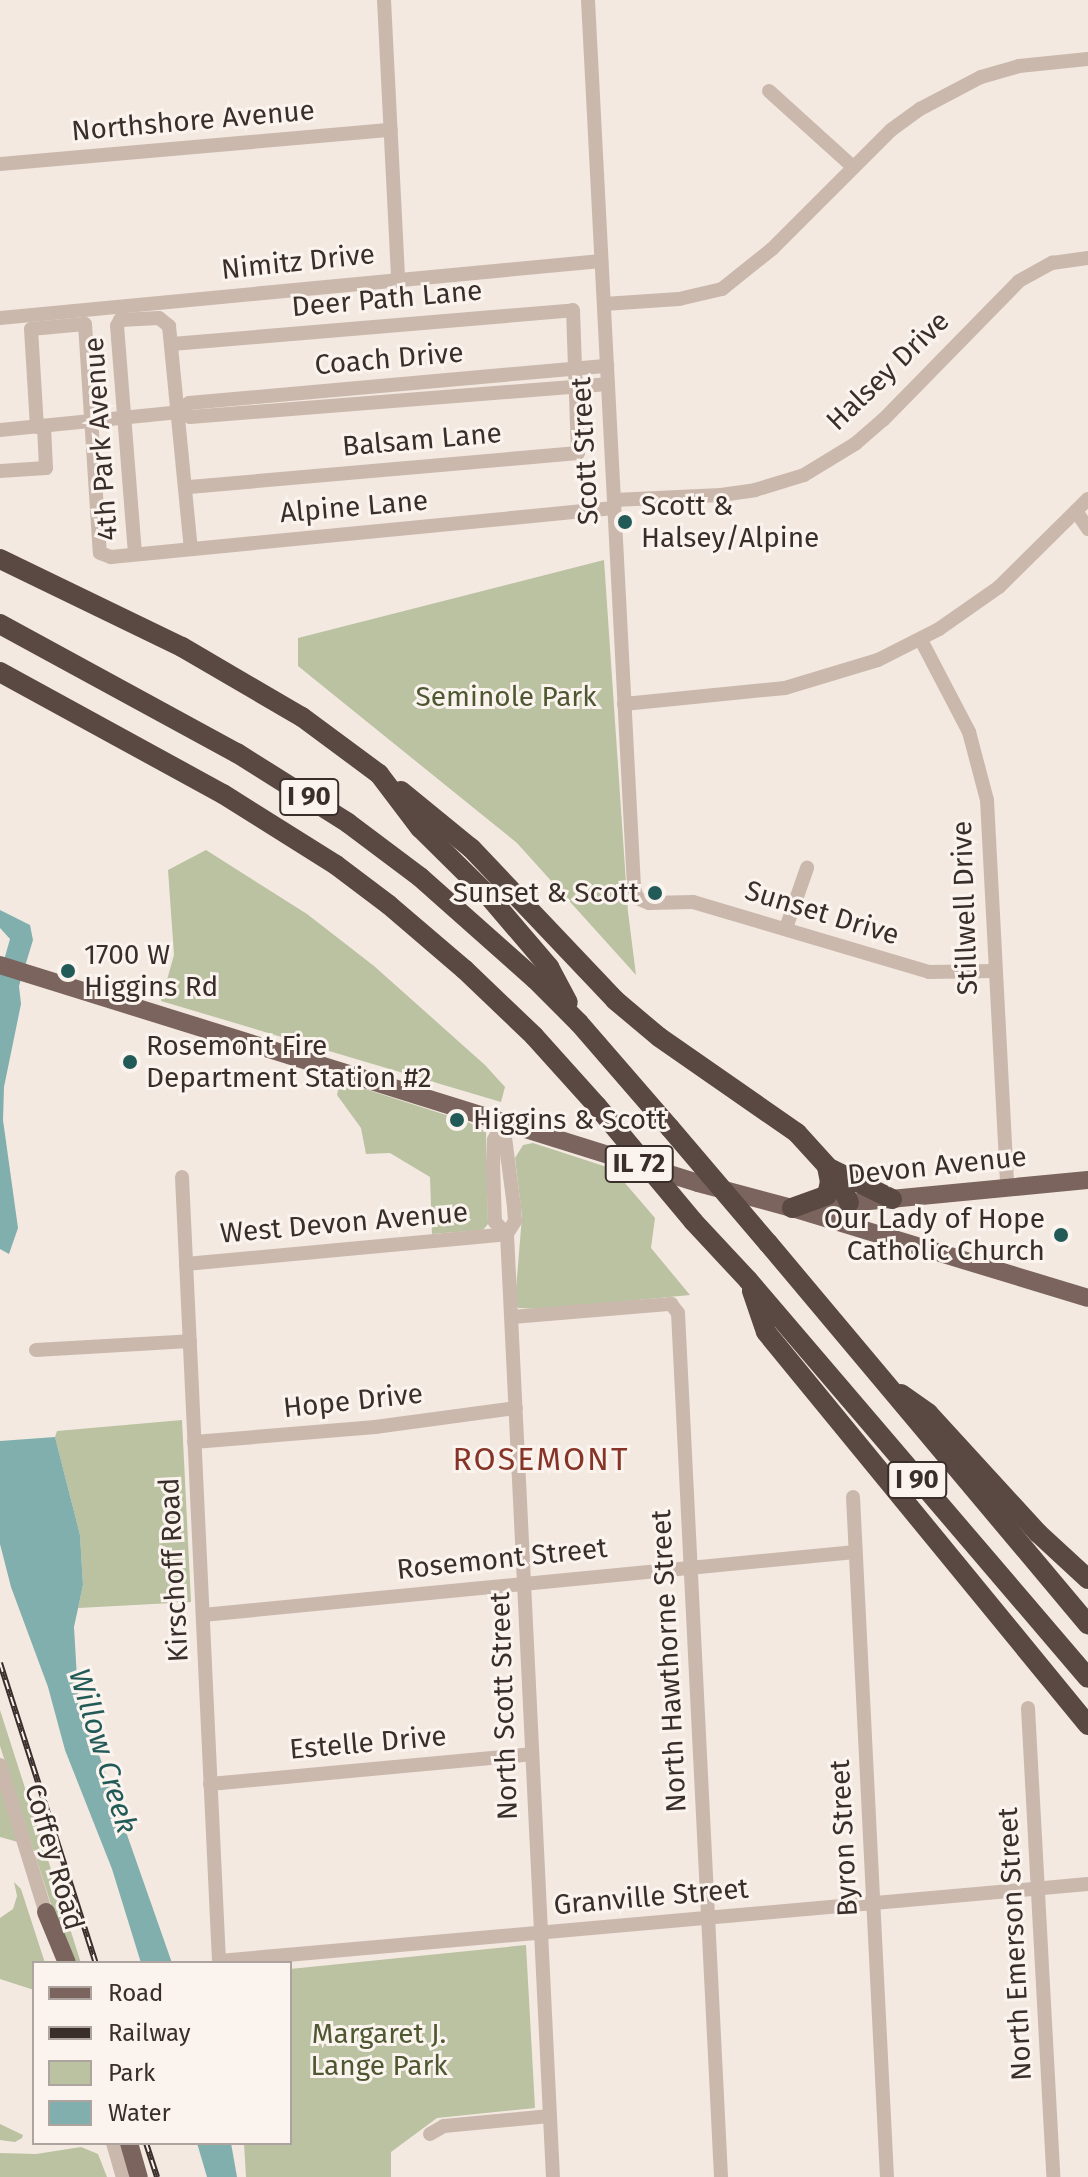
<!DOCTYPE html>
<style>
body{margin:0}
#map{position:relative;width:1088px;height:2177px;overflow:hidden;background:#f3e9e1;font-family:"Fira Sans",sans-serif}
div>[style]{position:absolute}
.green>*{inset:0;background:#bac2a1}
.water>*{inset:0;background:#81afad}
.minor>*{height:14px;margin:-7px;padding:0 7px;transform-origin:7px;border-radius:7px;background:#cbb8ad}
.major>*{height:18px;margin:-9px;padding:0 9px;transform-origin:9px;border-radius:9px;background:#7b645d}
.highway>*{height:20px;margin:-10px;padding:0 10px;transform-origin:10px;border-radius:10px;background:#5a4843}
.rail>*{height:6px;margin-top:-3px;transform-origin:0;background:repeating-linear-gradient(90deg,#faf3ee 0 9px,#3a2e2b 0 18px);box-sizing:border-box;border-block:2px solid #3a2e2b}
.highway-bridge>*{height:20px;margin:-10px;padding:0 10px;transform-origin:10px;border-radius:10px;background:#5a4843}
.dots>*{width:22px;height:22px;translate:-50% -50%;box-sizing:border-box;border:4px solid #faf3ee;border-radius:50%}
span{translate:-50% -50%;white-space:nowrap;text-align:center;line-height:1.15;-webkit-text-stroke:6px #faf3ee;paint-order:stroke}
.shield-label span{padding:2px 6px;background:#faf3ee;border:2px solid;border-radius:6px;-webkit-text-stroke-width:0}
.shield-label{font-size:26px;color:#3a2e2b;font-weight:700}
.street-label{font-size:28px;color:#3a2e2b}
.poi-label{font-size:28px;color:#3a2e2b}
.left{translate:0 -50%;text-align:left}
.right{translate:-100% -50%;text-align:right}
.park-label{font-size:28px;color:#4d5730}
.water-label{font-size:30px;color:#225a58;font-style:italic}
.quarter-label{font-size:32px;color:#863427;letter-spacing:2px}
.legend{position:absolute;left:32px;top:1961px;width:260px;height:184px;box-sizing:border-box;background:#faf3ee;border:2px solid #ada4a0;margin:0;padding:10px 14px;list-style:none;font-size:24px;color:#3a2e2b}
.legend li{display:flex;align-items:center;gap:16px;height:40px}
.legend b{width:40px;border:2px solid #ada4a0}
</style>
<div id="map">
<div class="green">
<div style="clip-path:polygon(604px 560px,628px 912px,636px 975px,517px 843px,298px 666px,298px 638px)"></div>
<div style="clip-path:polygon(206px 850px,307px 914px,374px 966px,485px 1065px,505px 1087px,501px 1102px,161px 1001px,174px 955px,168px 870px)"></div>
<div style="clip-path:polygon(340px 1081px,468px 1122px,486px 1132px,488px 1224px,483px 1230px,432px 1234px,430px 1177px,390px 1153px,366px 1154px,361px 1128px,337px 1095px)"></div>
<div style="clip-path:polygon(533px 1143px,613px 1169px,655px 1218px,651px 1248px,690px 1295px,543px 1309px,518px 1308px,515px 1302px,522px 1216px,515px 1158px,523px 1145px)"></div>
<div style="clip-path:polygon(182px 1420px,191px 1602px,78px 1608px,83px 1585px,80px 1535px,55px 1437px,57px 1431px)"></div>
<div style="clip-path:polygon(0 1710px,81px 1963px,70px 1963px,68px 1957px,0 1746px)"></div>
<div style="clip-path:polygon(0 1785px,18px 1842px,0 1837px)"></div>
<div style="clip-path:polygon(14px 1882px,21px 1889px,45px 1963px,34px 1963px,34px 1990px,0 1979px,0 1918px,13px 1909px,17px 1896px)"></div>
<div style="clip-path:polygon(526px 1945px,535px 2108px,437px 2118px,391px 2152px,391px 2177px,246px 2177px,244px 2143px,290px 2143px,290px 1969px)"></div>
<div style="clip-path:polygon(0 2124px,23px 2135px,22px 2138px,15px 2142px,0 2140px)"></div>
<div style="clip-path:polygon(81px 2147px,98px 2154px,107px 2177px,0 2177px,0 2153px,36px 2154px)"></div>
</div>
<div class="water">
<div style="clip-path:polygon(0 910px,30px 925px,33px 940px,19px 986px,21px 1004px,4px 1087px,3px 1120px,18px 1228px,9px 1254px,0 1249px,0 974px,10px 939px,0 928px)"></div>
<div style="clip-path:polygon(55px 1437px,80px 1535px,83px 1585px,74px 1627px,78px 1695px,172px 1963px,141px 1963px,112px 1869px,65px 1750px,48px 1687px,11px 1587px,0 1544px,0 1441px)"></div>
<div style="clip-path:polygon(197px 2143px,231px 2143px,237px 2177px,207px 2177px)"></div>
</div>
<div class="minor">
<div style="left:384px;top:0;width:279px;rotate:87.1deg"></div>
<div style="left:588px;top:0;width:889px;rotate:87.03deg"></div>
<div style="left:634px;top:888px;width:10px;rotate:73deg"></div>
<div style="left:637px;top:898px;width:13px;rotate:23deg"></div>
<div style="left:649px;top:903px;width:44px;rotate:-1.3deg"></div>
<div style="left:693px;top:902px;width:246px;rotate:16.5deg"></div>
<div style="left:929px;top:972px;width:64px;rotate:-0.9deg"></div>
<div style="left:769px;top:91px;width:112px;rotate:42.1deg"></div>
<div style="left:0;top:164px;width:392px;rotate:-5deg"></div>
<div style="left:604px;top:304px;width:75px;rotate:-3.8deg"></div>
<div style="left:679px;top:299px;width:44px;rotate:-13.1deg"></div>
<div style="left:722px;top:289px;width:64px;rotate:-38.7deg"></div>
<div style="left:772px;top:249px;width:168px;rotate:-45deg"></div>
<div style="left:891px;top:130px;width:36px;rotate:-36deg"></div>
<div style="left:920px;top:109px;width:69px;rotate:-27.7deg"></div>
<div style="left:981px;top:77px;width:40px;rotate:-16deg"></div>
<div style="left:1019px;top:66px;width:69px;rotate:-5.8deg"></div>
<div style="left:0;top:318px;width:604px;rotate:-5.42deg"></div>
<div style="left:172px;top:344px;width:402px;rotate:-4.8deg"></div>
<div style="left:573px;top:310px;width:143px;rotate:88deg"></div>
<div style="left:578px;top:453px;width:393px;rotate:175deg"></div>
<div style="left:179px;top:412px;width:13px;rotate:-42deg"></div>
<div style="left:189px;top:403px;width:420px;rotate:-5.1deg"></div>
<div style="left:37px;top:427px;width:98px;rotate:-93.5deg"></div>
<div style="left:31px;top:329px;width:54px;rotate:-5.3deg"></div>
<div style="left:85px;top:324px;width:229px;rotate:86.3deg"></div>
<div style="left:100px;top:553px;width:12px;rotate:20deg"></div>
<div style="left:111px;top:557px;width:505px;rotate:-5.56deg"></div>
<div style="left:0;top:430px;width:180px;rotate:-5.7deg"></div>
<div style="left:179px;top:412px;width:12px;rotate:24deg"></div>
<div style="left:190px;top:417px;width:419px;rotate:-4.5deg"></div>
<div style="left:0;top:471px;width:46px;rotate:-3.7deg"></div>
<div style="left:46px;top:468px;width:42px;rotate:-92.7deg"></div>
<div style="left:614px;top:500px;width:107px;rotate:-2.7deg"></div>
<div style="left:721px;top:495px;width:34px;rotate:-8deg"></div>
<div style="left:755px;top:490px;width:51px;rotate:-17deg"></div>
<div style="left:804px;top:475px;width:60px;rotate:-31.3deg"></div>
<div style="left:855px;top:444px;width:37px;rotate:-41deg"></div>
<div style="left:883px;top:420px;width:194px;rotate:-45.6deg"></div>
<div style="left:1019px;top:281px;width:38px;rotate:-29deg"></div>
<div style="left:1052px;top:263px;width:36px;rotate:-8deg"></div>
<div style="left:1076px;top:511px;width:22px;rotate:56deg"></div>
<div style="left:135px;top:554px;width:229px;rotate:-94.5deg"></div>
<div style="left:117px;top:326px;width:7px;rotate:-63deg"></div>
<div style="left:120px;top:320px;width:39px;rotate:-3deg"></div>
<div style="left:159px;top:318px;width:13px;rotate:39deg"></div>
<div style="left:169px;top:326px;width:224px;rotate:84.4deg"></div>
<div style="left:921px;top:640px;width:104px;rotate:62.4deg"></div>
<div style="left:969px;top:732px;width:70px;rotate:75.2deg"></div>
<div style="left:987px;top:800px;width:388px;rotate:87deg"></div>
<div style="left:624px;top:704px;width:162px;rotate:-5.7deg"></div>
<div style="left:785px;top:688px;width:97px;rotate:-16.8deg"></div>
<div style="left:878px;top:660px;width:68px;rotate:-26.9deg"></div>
<div style="left:939px;top:629px;width:73px;rotate:-35deg"></div>
<div style="left:999px;top:587px;width:125px;rotate:-44.7deg"></div>
<div style="left:786px;top:928px;width:64px;rotate:-70.7deg"></div>
<div style="left:503px;top:1122px;width:86px;rotate:82.6deg"></div>
<div style="left:514px;top:1207px;width:14px;rotate:86deg"></div>
<div style="left:515px;top:1221px;width:15px;rotate:122deg"></div>
<div style="left:507px;top:1234px;width:944px;rotate:87.21deg"></div>
<div style="left:503px;top:1122px;width:20px;rotate:117deg"></div>
<div style="left:494px;top:1140px;width:25px;rotate:92deg"></div>
<div style="left:493px;top:1165px;width:57px;rotate:88deg"></div>
<div style="left:495px;top:1222px;width:17px;rotate:45deg"></div>
<div style="left:182px;top:1177px;width:785px;rotate:87.3deg"></div>
<div style="left:219px;top:1961px;width:872px;rotate:-5.06deg"></div>
<div style="left:186px;top:1264px;width:322px;rotate:-5.3deg"></div>
<div style="left:512px;top:1317px;width:160px;rotate:-4.7deg"></div>
<div style="left:671px;top:1304px;width:11px;rotate:52deg"></div>
<div style="left:678px;top:1313px;width:865px;rotate:87.15deg"></div>
<div style="left:36px;top:1350px;width:154px;rotate:-3.3deg"></div>
<div style="left:194px;top:1442px;width:182px;rotate:-4.7deg"></div>
<div style="left:375px;top:1427px;width:142px;rotate:-7.7deg"></div>
<div style="left:853px;top:1497px;width:681px;rotate:87.14deg"></div>
<div style="left:203px;top:1615px;width:655px;rotate:-5.52deg"></div>
<div style="left:1028px;top:1708px;width:470px;rotate:86.9deg"></div>
<div style="left:0;top:1765px;width:162px;rotate:72.8deg"></div>
<div style="left:210px;top:1784px;width:322px;rotate:-5.3deg"></div>
<div style="left:430px;top:2134px;width:16px;rotate:-30deg"></div>
<div style="left:444px;top:2126px;width:106px;rotate:-5.4deg"></div>
<div style="left:113px;top:2143px;width:35px;rotate:74deg"></div>
</div>
<div class="major">
<div style="left:0;top:965px;width:731px;rotate:17.34deg"></div>
<div style="left:698px;top:1183px;width:97px;rotate:14.9deg"></div>
<div style="left:792px;top:1208px;width:309px;rotate:16.9deg"></div>
<div style="left:807px;top:1207px;width:282px;rotate:-5.5deg"></div>
<div style="left:46px;top:1912px;width:55px;rotate:67.6deg"></div>
<div style="left:129px;top:2143px;width:35px;rotate:74deg"></div>
</div>
<div class="highway">
<div style="left:0;top:559px;width:202px;rotate:25.8deg"></div>
<div style="left:182px;top:647px;width:139px;rotate:30.3deg"></div>
<div style="left:302px;top:717px;width:96px;rotate:36.5deg"></div>
<div style="left:379px;top:774px;width:68px;rotate:52.8deg"></div>
<div style="left:420px;top:828px;width:91px;rotate:44.6deg"></div>
<div style="left:485px;top:892px;width:99px;rotate:49.5deg"></div>
<div style="left:549px;top:967px;width:40px;rotate:62deg"></div>
<div style="left:0;top:624px;width:270px;rotate:28.6deg"></div>
<div style="left:237px;top:753px;width:131px;rotate:32.2deg"></div>
<div style="left:348px;top:823px;width:90px;rotate:36.9deg"></div>
<div style="left:420px;top:877px;width:154px;rotate:41.6deg"></div>
<div style="left:535px;top:979px;width:62px;rotate:45deg"></div>
<div style="left:579px;top:1023px;width:139px;rotate:49.1deg"></div>
<div style="left:0;top:672px;width:254px;rotate:28.7deg"></div>
<div style="left:223px;top:794px;width:133px;rotate:32.1deg"></div>
<div style="left:336px;top:865px;width:66px;rotate:37deg"></div>
<div style="left:389px;top:905px;width:99px;rotate:40.5deg"></div>
<div style="left:464px;top:969px;width:97px;rotate:43.7deg"></div>
<div style="left:534px;top:1036px;width:94px;rotate:48deg"></div>
<div style="left:401px;top:791px;width:90px;rotate:39.2deg"></div>
<div style="left:471px;top:848px;width:209px;rotate:46.5deg"></div>
<div style="left:615px;top:1000px;width:57px;rotate:40.1deg"></div>
<div style="left:659px;top:1037px;width:168px;rotate:34.8deg"></div>
<div style="left:797px;top:1133px;width:61px;rotate:47.7deg"></div>
<div style="left:838px;top:1178px;width:27px;rotate:66deg"></div>
<div style="left:831px;top:1169px;width:68px;rotate:26.2deg"></div>
<div style="left:792px;top:1208px;width:37px;rotate:-20deg"></div>
<div style="left:827px;top:1195px;width:13px;rotate:-77deg"></div>
<div style="left:830px;top:1182px;width:15px;rotate:-101deg"></div>
<div style="left:693px;top:1221px;width:81px;rotate:47deg"></div>
<div style="left:748px;top:1280px;width:523px;rotate:49.49deg"></div>
<div style="left:768px;top:1243px;width:498px;rotate:50deg"></div>
<div style="left:752px;top:1291px;width:43px;rotate:71.1deg"></div>
<div style="left:766px;top:1332px;width:508px;rotate:50.67deg"></div>
<div style="left:901px;top:1394px;width:33px;rotate:35deg"></div>
<div style="left:928px;top:1413px;width:163px;rotate:47.5deg"></div>
<div style="left:1038px;top:1533px;width:68px;rotate:42.6deg"></div>
</div>
<div class="rail">
<div style="left:0;top:1663px;width:315px;rotate:72.3deg"></div>
<div style="left:146px;top:2143px;width:36px;rotate:72deg"></div>
</div>
<div class="highway-bridge">
<div style="left:597px;top:1106px;width:150px;rotate:50.1deg"></div>
<div style="left:670px;top:1128px;width:151px;rotate:49.6deg"></div>
</div>
<div class="dots">
<div style="left:625px;top:522px;background:#225a58"></div>
<div style="left:655px;top:893px;background:#225a58"></div>
<div style="left:68px;top:971px;background:#225a58"></div>
<div style="left:130px;top:1062px;background:#225a58"></div>
<div style="left:457px;top:1120px;background:#225a58"></div>
<div style="left:1061px;top:1235px;background:#225a58"></div>
</div>
<div class="shield-label">
<span style="left:309px;top:797px">I 90</span>
<span style="left:639px;top:1164px">IL 72</span>
<span style="left:917px;top:1480px">I 90</span>
</div>
<div class="street-label">
<span style="left:193px;top:121px;rotate:-5deg">Northshore Avenue</span>
<span style="left:298px;top:262px;rotate:-6deg">Nimitz Drive</span>
<span style="left:387px;top:299px;rotate:-5deg">Deer Path Lane</span>
<span style="left:389px;top:359px;rotate:-5deg">Coach Drive</span>
<span style="left:888px;top:371px;rotate:-44deg">Halsey Drive</span>
<span style="left:101px;top:439px;rotate:-94deg">4th Park Avenue</span>
<span style="left:422px;top:440px;rotate:-5deg">Balsam Lane</span>
<span style="left:585px;top:451px;rotate:-93deg">Scott Street</span>
<span style="left:354px;top:507px;rotate:-5deg">Alpine Lane</span>
<span style="left:965px;top:908px;rotate:-92deg">Stillwell Drive</span>
<span style="left:822px;top:913px;rotate:17deg">Sunset Drive</span>
<span style="left:937px;top:1166px;rotate:-6deg">Devon Avenue</span>
<span style="left:344px;top:1223px;rotate:-5deg">West Devon Avenue</span>
<span style="left:353px;top:1401px;rotate:-6deg">Hope Drive</span>
<span style="left:502px;top:1559px;rotate:-6deg">Rosemont Street</span>
<span style="left:174px;top:1570px;rotate:-93deg">Kirschoff Road</span>
<span style="left:669px;top:1661px;rotate:-93deg">North Hawthorne Street</span>
<span style="left:504px;top:1706px;rotate:-92deg">North Scott Street</span>
<span style="left:368px;top:1743px;rotate:-5deg">Estelle Drive</span>
<span style="left:844px;top:1838px;rotate:-93deg">Byron Street</span>
<span style="left:54px;top:1857px;rotate:74deg">Coffey Road</span>
<span style="left:651px;top:1897px;rotate:-5deg">Granville Street</span>
<span style="left:1015px;top:1944px;rotate:-93deg">North Emerson Street</span>
</div>
<div class="poi-label">
<span class="left" style="left:641px;top:522px">Scott &amp;<br>Halsey/Alpine</span>
<span class="right" style="left:639px;top:893px">Sunset &amp; Scott</span>
<span class="left" style="left:84px;top:971px">1700 W<br>Higgins Rd</span>
<span class="left" style="left:146px;top:1062px">Rosemont Fire<br>Department Station #2</span>
<span class="left" style="left:473px;top:1120px">Higgins &amp; Scott</span>
<span class="right" style="left:1045px;top:1235px">Our Lady of Hope<br>Catholic Church</span>
</div>
<div class="park-label">
<span style="left:506px;top:697px">Seminole Park</span>
<span style="left:379px;top:2050px">Margaret J.<br>Lange Park</span>
</div>
<div class="water-label">
<span style="left:103px;top:1751px;rotate:73deg">Willow Creek</span>
</div>
<div class="quarter-label">
<span style="left:541px;top:1459px">ROSEMONT</span>
</div>
<ul class="legend">
<li><b style="height:10px;background:#7b645d"></b>Road</li>
<li><b style="height:10px;background:#3a2e2b"></b>Railway</li>
<li><b style="height:22px;background:#bac2a1"></b>Park</li>
<li><b style="height:22px;background:#81afad"></b>Water</li>
</ul>
</div>
